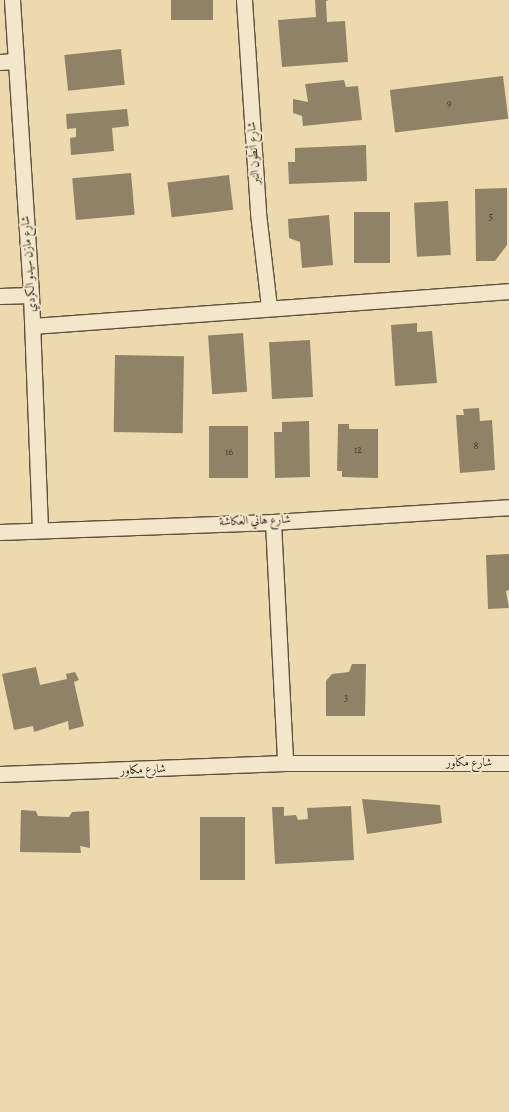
<!DOCTYPE html>
<meta charset="utf-8">
<style>
body{margin:0}
#map{position:relative;width:509px;height:1112px;overflow:hidden;background:#ecd9ad;font-family:Alegreya,Amiri,serif}
div>[style]{position:absolute}
.building>*{inset:0;background:#908267;transform-origin:0 0}
.roads{filter:drop-shadow(1px 0 #5d5040) drop-shadow(-1px 0 #5d5040) drop-shadow(0 1px #5d5040) drop-shadow(0 -1px #5d5040)}
.street>*{height:15px;margin:-7.5px;padding:0 7.5px;transform-origin:7.5px;border-radius:7.5px;background:#f3e6ca}
span{translate:-50% -50%;white-space:nowrap;text-align:center;line-height:1.15;-webkit-text-stroke:4px #f3e6ca;paint-order:stroke}
.number-label{font-size:10px;color:#463b2e}
.number-label span{-webkit-text-stroke-width:0}
.street-label{font-size:12px;color:#2d231b}
</style>
<div id="map">
<div class="building">
<div style="left:171px;top:0;width:42px;height:20px"></div>
<div style="clip-path:polygon(315px 0,329px 0,326px 1px,327px 22px,345px 21px,348px 62px,282px 67px,278px 20px,316px 17px)"></div>
<div style="left:121px;top:49px;width:36px;height:57px;rotate:84deg"></div>
<div style="left:503px;top:76px;width:43px;height:114px;rotate:83deg"></div>
<div style="clip-path:polygon(344px 80px,346px 87px,358px 86px,362px 120px,303px 126px,302px 116px,293px 113px,293px 99px,308px 102px,305px 84px)"></div>
<div style="clip-path:polygon(127px 109px,129px 126px,112px 128px,114px 151px,71px 155px,70px 138px,76px 137px,76px 128px,67px 129px,66px 114px)"></div>
<div style="clip-path:polygon(366px 145px,367px 181px,289px 184px,288px 162px,295px 162px,295px 148px)"></div>
<div style="left:131px;top:173px;width:42px;height:59px;rotate:85deg"></div>
<div style="left:229px;top:175px;width:35px;height:62px;rotate:83deg"></div>
<div style="clip-path:polygon(507px 188px,507px 245px,495px 261px,476px 261px,475px 189px)"></div>
<div style="left:448px;top:201px;width:54px;height:34px;rotate:87deg"></div>
<div style="left:354px;top:212px;width:36px;height:51px"></div>
<div style="clip-path:polygon(329px 215px,333px 265px,302px 268px,300px 242px,289px 238px,288px 219px)"></div>
<div style="clip-path:polygon(417px 323px,417px 332px,432px 331px,437px 383px,395px 386px,391px 325px)"></div>
<div style="left:243px;top:333px;width:59px;height:35px;rotate:86deg"></div>
<div style="left:310px;top:340px;width:57px;height:41px;rotate:87deg"></div>
<div style="left:115px;top:355px;width:69px;height:77px;rotate:1deg"></div>
<div style="clip-path:polygon(479px 408px,480px 421px,492px 420px,495px 470px,460px 473px,456px 415px,464px 415px,463px 409px)"></div>
<div style="clip-path:polygon(309px 421px,310px 477px,275px 478px,274px 432px,282px 432px,282px 422px)"></div>
<div style="clip-path:polygon(338px 424px,349px 424px,349px 429px,378px 429px,378px 478px,342px 477px,342px 471px,337px 471px)"></div>
<div style="left:209px;top:426px;width:39px;height:52px"></div>
<div style="clip-path:polygon(509px 554px,509px 590px,506px 591px,509px 608px,488px 609px,486px 555px)"></div>
<div style="clip-path:polygon(352px 664px,366px 664px,365px 716px,326px 716px,326px 681px,332px 674px,349px 672px)"></div>
<div style="clip-path:polygon(36px 667px,40px 685px,67px 679px,66px 674px,75px 672px,79px 680px,74px 682px,84px 726px,69px 730px,68px 721px,34px 732px,33px 726px,14px 730px,2px 674px)"></div>
<div style="clip-path:polygon(362px 799px,440px 805px,442px 823px,367px 834px)"></div>
<div style="clip-path:polygon(351px 806px,354px 860px,275px 864px,272px 807px,284px 807px,284px 816px,296px 815px,298px 820px,308px 819px,307px 808px)"></div>
<div style="clip-path:polygon(21px 810px,36px 811px,38px 816px,69px 817px,72px 812px,89px 811px,90px 848px,80px 846px,81px 853px,20px 852px)"></div>
<div style="left:200px;top:817px;width:45px;height:63px"></div>
</div>
<div class="roads">
<div class="street">
<div style="left:12px;top:0;width:296px;rotate:86.3deg"></div>
<div style="left:31px;top:295px;width:234px;rotate:87.8deg"></div>
<div style="left:244px;top:0;width:213px;rotate:86.2deg"></div>
<div style="left:258px;top:213px;width:95px;rotate:83.3deg"></div>
<div style="left:0;top:62px;width:15px;rotate:-4deg"></div>
<div style="left:0;top:296px;width:31px;rotate:-2deg"></div>
<div style="left:33px;top:326px;width:477px;rotate:-4.2deg"></div>
<div style="left:273px;top:522px;width:241px;rotate:87.1deg"></div>
<div style="left:0;top:532px;width:273px;rotate:-2.1deg"></div>
<div style="left:273px;top:522px;width:236px;rotate:-3.6deg"></div>
<div style="left:0;top:774px;width:285px;rotate:-2.2deg"></div>
<div style="left:285px;top:763px;width:224px"></div>
</div>
</div>
<div class="number-label">
<span style="left:449px;top:103px">9</span>
<span style="left:491px;top:217px">5</span>
<span style="left:476px;top:446px">8</span>
<span style="left:358px;top:450px">12</span>
<span style="left:229px;top:452px">16</span>
<span style="left:346px;top:698px">3</span>
</div>
<div class="street-label">
<span style="left:254px;top:153px;rotate:-94deg">شارع أنطون النبر</span>
<span style="left:29px;top:264px;rotate:-94deg">شارع مازن سيدو الكردي</span>
<span style="left:255px;top:521px;rotate:-2deg">شارع هاني العكاشة</span>
<span style="left:469px;top:763px">شارع مكاور</span>
<span style="left:143px;top:770px;rotate:-3deg">شارع مكاور</span>
</div>
</div>
